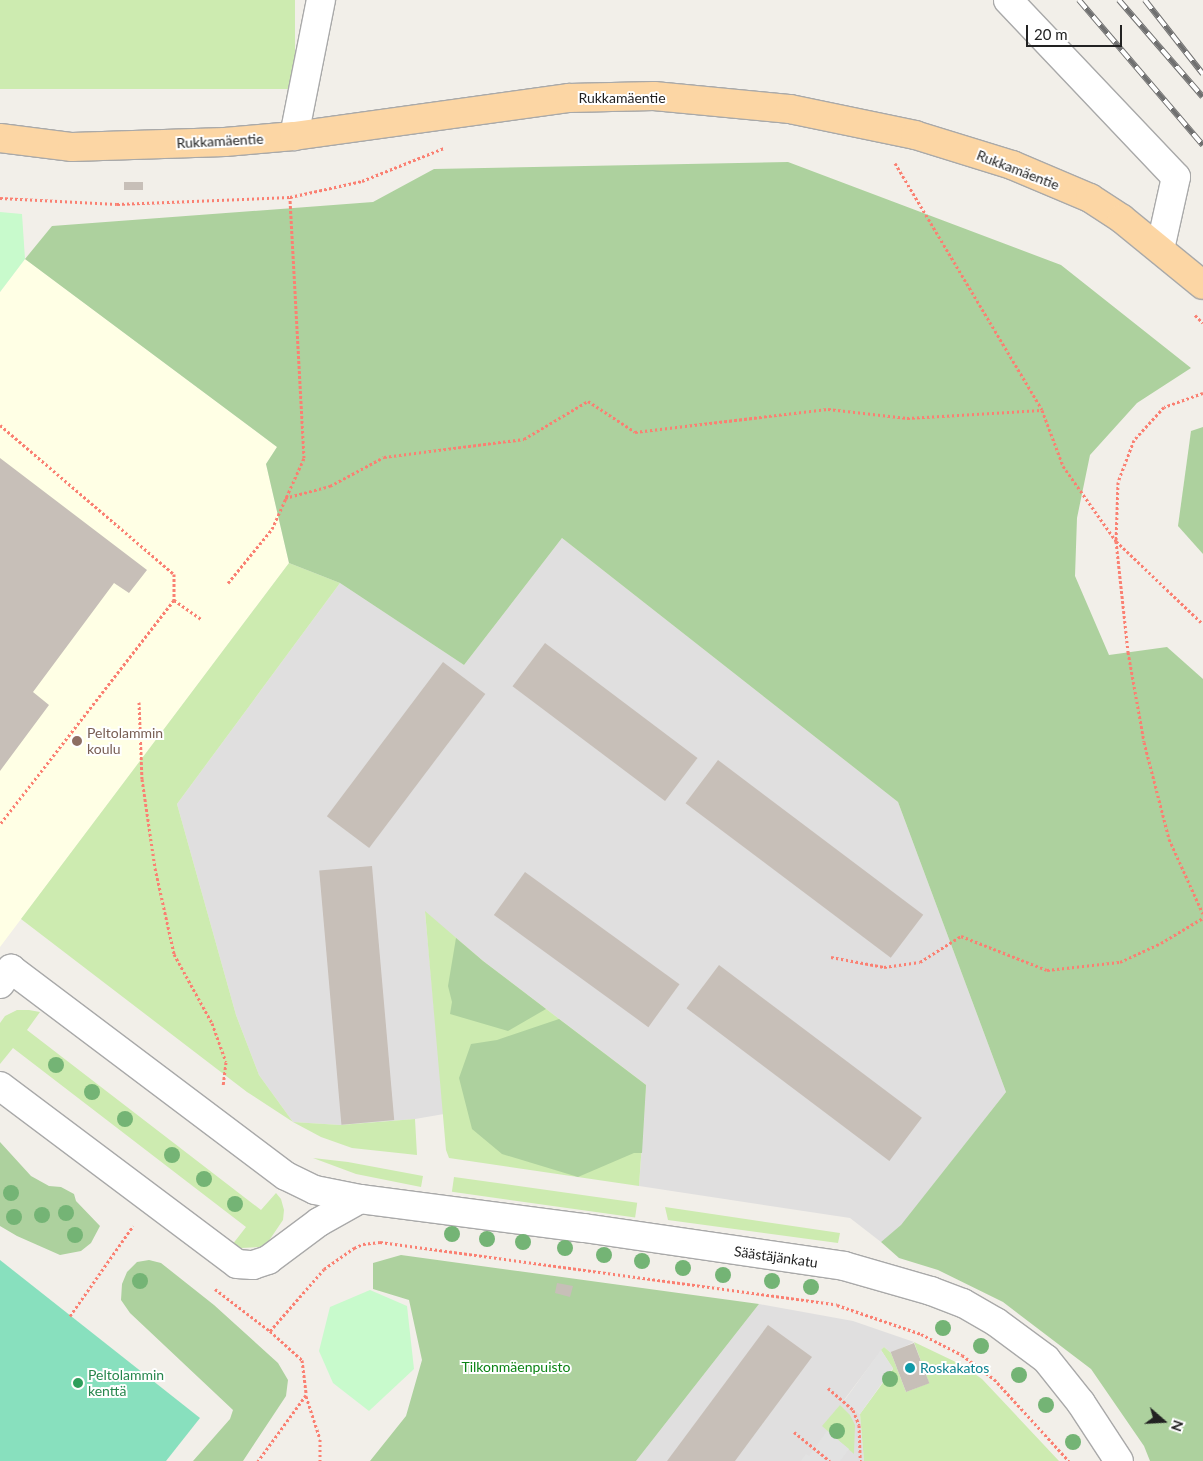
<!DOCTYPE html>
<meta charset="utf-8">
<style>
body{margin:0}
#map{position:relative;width:1203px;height:1461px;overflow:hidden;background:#f2efe9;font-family:Lato,sans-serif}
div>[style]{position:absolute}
.residential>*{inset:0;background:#e0dfdf}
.education>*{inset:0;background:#ffffe5}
.grass>*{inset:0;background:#cdebb0;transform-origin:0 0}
.forest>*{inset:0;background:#add19e}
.park>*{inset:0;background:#c8facc}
.pitch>*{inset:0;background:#88e0be}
.parking>*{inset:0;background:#e2e2e2}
.building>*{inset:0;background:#c7bfb8;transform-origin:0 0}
.path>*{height:3px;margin-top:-1.5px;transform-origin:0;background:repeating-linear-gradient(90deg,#fa8072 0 2.5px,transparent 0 5px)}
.roads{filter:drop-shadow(1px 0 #a9a9a9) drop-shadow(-1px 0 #a9a9a9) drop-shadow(0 1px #a9a9a9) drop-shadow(0 -1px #a9a9a9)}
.minor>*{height:28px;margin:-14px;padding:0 14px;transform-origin:14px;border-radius:14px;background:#fff}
.major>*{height:28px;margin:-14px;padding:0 14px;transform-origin:14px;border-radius:14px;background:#fcd6a4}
.rail>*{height:5.5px;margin-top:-2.75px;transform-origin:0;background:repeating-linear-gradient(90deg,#fff 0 11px,#707070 0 22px);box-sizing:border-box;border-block:1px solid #707070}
.trees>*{width:16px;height:16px;margin:-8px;border-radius:50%;background:#74b475}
.dots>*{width:14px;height:14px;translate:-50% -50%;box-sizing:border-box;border:2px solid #fff;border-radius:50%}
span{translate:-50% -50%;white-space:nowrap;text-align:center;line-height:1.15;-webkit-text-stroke:4px #fff;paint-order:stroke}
.street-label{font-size:14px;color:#222}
.education-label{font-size:14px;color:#785e54}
.left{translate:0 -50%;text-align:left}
.park-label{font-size:14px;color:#0c8416}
.culture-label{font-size:14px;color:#0d838f}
.leisure-label{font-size:14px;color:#27864d}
.north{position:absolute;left:1138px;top:1396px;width:50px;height:50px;-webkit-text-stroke:4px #fff;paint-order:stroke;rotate:109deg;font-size:14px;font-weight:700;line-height:20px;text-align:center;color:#222}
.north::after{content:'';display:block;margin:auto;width:18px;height:22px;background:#222;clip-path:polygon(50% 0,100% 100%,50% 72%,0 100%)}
.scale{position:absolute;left:1026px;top:25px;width:96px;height:22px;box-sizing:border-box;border:2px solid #222;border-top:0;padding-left:6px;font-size:15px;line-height:18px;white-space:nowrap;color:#222;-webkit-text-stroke:4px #fff;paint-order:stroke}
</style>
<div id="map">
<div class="residential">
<div style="clip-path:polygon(562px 538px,898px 802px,1006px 1092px,901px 1226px,881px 1242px,850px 1218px,639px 1186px,646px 1085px,483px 961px,425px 912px,444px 1114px,415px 1119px,340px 1125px,293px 1122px,259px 1075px,236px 1015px,177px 804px,340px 583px,464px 665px)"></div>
<div style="clip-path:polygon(759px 1304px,853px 1321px,914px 1342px,891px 1353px,884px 1347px,844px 1400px,860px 1414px,864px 1461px,636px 1461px)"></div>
</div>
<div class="education">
<div style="clip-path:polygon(25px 259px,277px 447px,266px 464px,289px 563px,0 947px,0 292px)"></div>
</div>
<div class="grass">
<div style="left:0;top:0;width:295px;height:89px"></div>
<div style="clip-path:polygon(289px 563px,340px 583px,177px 804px,236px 1015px,259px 1075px,293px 1122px,340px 1125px,415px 1119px,417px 1155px,352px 1148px,321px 1137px,293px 1122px,247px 1092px,21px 919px)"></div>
<div style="clip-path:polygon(425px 911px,483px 961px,646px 1085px,639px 1186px,449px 1158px,446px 1150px)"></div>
<div style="clip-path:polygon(17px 1010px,29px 1010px,40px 1012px,27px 1030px,261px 1210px,276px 1193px,281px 1199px,284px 1210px,283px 1220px,268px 1242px,260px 1247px,241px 1248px,232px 1245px,246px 1227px,13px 1048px,0 1064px,0 1023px,5px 1016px)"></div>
<div style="clip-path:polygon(313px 1158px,348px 1162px,423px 1176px,421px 1187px,356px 1174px)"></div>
<div style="left:454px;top:1177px;width:185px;height:15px;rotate:8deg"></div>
<div style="clip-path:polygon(665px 1207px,840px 1233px,838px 1243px,668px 1220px)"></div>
<div style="clip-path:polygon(914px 1342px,962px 1365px,982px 1379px,1059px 1461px,864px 1461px,860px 1414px,893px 1369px,881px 1350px,884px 1347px,891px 1353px,906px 1392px,929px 1383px)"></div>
<div style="clip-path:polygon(840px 1405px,850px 1415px,855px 1425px,854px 1454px,822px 1426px)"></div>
</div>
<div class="forest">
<div style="clip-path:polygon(788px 162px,1061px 265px,1191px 368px,1137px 403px,1090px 455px,1077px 518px,1075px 576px,1109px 655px,1167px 647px,1203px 679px,1203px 1461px,1150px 1461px,1144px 1446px,1091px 1369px,1003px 1302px,938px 1270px,899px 1258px,881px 1242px,901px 1225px,1006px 1092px,898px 802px,562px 538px,464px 665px,340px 583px,289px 563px,266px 464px,277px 447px,25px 259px,52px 226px,373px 202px,434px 169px)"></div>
<div style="clip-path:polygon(1203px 427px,1203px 554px,1178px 526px,1191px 431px)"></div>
<div style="clip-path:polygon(456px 938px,483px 961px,546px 1009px,508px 1031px,450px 1014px,452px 1002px,448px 986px)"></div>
<div style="clip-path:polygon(559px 1019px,646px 1085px,642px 1153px,634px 1153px,578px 1177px,502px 1154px,472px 1129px,459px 1078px,471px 1044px,497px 1040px)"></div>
<div style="clip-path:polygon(0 1142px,31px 1176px,49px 1186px,61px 1187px,74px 1194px,76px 1201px,100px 1226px,91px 1243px,81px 1251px,60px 1255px,17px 1236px,0 1226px)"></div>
<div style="clip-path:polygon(401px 1255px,759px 1304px,636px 1461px,370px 1461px,406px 1416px,422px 1360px,409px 1300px,373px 1289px,373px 1263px)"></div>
<div style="clip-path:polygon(149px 1260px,161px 1263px,214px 1305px,278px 1363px,288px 1380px,286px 1396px,243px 1461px,193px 1461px,230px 1419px,233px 1410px,130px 1313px,121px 1300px,122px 1284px,127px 1272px,137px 1262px)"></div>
</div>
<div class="park">
<div style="clip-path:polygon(0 212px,22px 214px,25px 259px,0 292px)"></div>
<div style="clip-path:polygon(370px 1290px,407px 1306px,414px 1369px,369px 1411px,333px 1383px,319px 1351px,330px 1307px)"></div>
</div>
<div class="pitch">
<div style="clip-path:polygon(0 1260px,200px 1418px,166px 1461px,0 1461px)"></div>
</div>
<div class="parking">
<div style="clip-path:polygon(881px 1350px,893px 1368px,860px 1414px,844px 1401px)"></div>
<div style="clip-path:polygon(827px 1431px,849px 1449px,840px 1461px,801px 1461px,806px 1454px,809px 1456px)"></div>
</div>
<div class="building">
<div style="left:124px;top:182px;width:19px;height:8px"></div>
<div style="clip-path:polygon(0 458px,147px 570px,129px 593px,114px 583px,33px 692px,49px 705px,0 771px)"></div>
<div style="left:545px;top:643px;width:191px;height:54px;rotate:37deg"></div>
<div style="left:443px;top:662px;width:53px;height:193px;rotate:37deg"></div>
<div style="left:718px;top:760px;width:257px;height:54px;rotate:37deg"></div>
<div style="left:372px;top:866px;width:255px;height:53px;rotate:85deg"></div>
<div style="left:525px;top:872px;width:191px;height:53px;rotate:36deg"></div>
<div style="left:719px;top:965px;width:254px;height:54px;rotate:37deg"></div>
<div style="clip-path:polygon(557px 1283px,573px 1286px,570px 1297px,555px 1293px)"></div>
<div style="clip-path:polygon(768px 1325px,812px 1357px,735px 1461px,667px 1461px)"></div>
<div style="left:914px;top:1343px;width:43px;height:25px;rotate:69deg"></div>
</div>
<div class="path">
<div style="left:895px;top:163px;width:287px;rotate:59.2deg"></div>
<div style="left:1042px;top:410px;width:60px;rotate:69.4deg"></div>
<div style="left:1063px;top:466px;width:92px;rotate:54.8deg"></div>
<div style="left:1116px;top:541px;width:120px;rotate:43.7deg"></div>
<div style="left:0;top:198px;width:117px;rotate:2.9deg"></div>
<div style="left:117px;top:204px;width:173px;rotate:-2.3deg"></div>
<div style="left:290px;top:197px;width:74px;rotate:-12.5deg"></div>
<div style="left:362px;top:181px;width:88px;rotate:-21.9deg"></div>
<div style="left:1195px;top:315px;width:11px;rotate:45deg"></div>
<div style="left:1203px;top:393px;width:41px;rotate:160.3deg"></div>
<div style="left:1164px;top:407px;width:45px;rotate:132.3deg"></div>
<div style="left:1134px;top:440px;width:45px;rotate:110.9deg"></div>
<div style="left:1118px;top:482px;width:59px;rotate:91.9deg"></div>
<div style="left:1116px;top:541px;width:112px;rotate:83.8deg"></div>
<div style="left:1128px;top:652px;width:91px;rotate:79.9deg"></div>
<div style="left:1144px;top:742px;width:100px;rotate:75.5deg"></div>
<div style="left:1169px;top:839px;width:82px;rotate:65.6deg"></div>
<div style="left:0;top:425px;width:229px;rotate:40.6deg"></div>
<div style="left:174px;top:574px;width:26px;rotate:90deg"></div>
<div style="left:174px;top:600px;width:284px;rotate:127.8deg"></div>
<div style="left:285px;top:498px;width:47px;rotate:-14.9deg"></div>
<div style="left:330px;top:486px;width:61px;rotate:-28.2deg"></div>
<div style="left:384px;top:457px;width:141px;rotate:-7.3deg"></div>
<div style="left:524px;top:439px;width:74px;rotate:-30.7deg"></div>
<div style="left:588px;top:401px;width:56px;rotate:33.4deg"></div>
<div style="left:635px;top:432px;width:194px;rotate:-6.8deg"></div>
<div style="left:828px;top:409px;width:80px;rotate:6.5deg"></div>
<div style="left:907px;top:418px;width:135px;rotate:-3.4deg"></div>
<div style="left:228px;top:583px;width:70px;rotate:-50.8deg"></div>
<div style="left:272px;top:529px;width:78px;rotate:-65.7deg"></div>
<div style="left:304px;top:458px;width:261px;rotate:-93.1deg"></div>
<div style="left:174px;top:600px;width:33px;rotate:35deg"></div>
<div style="left:139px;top:702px;width:77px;rotate:87.8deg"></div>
<div style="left:142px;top:779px;width:90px;rotate:81.7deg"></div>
<div style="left:155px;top:868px;width:88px;rotate:77.5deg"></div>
<div style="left:174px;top:954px;width:79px;rotate:61.2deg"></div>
<div style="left:212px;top:1023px;width:41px;rotate:70.3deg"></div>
<div style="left:226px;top:1062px;width:24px;rotate:97deg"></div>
<div style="left:831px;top:957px;width:54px;rotate:10.7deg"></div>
<div style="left:884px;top:967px;width:36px;rotate:-8deg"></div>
<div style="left:920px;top:962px;width:49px;rotate:-32.4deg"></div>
<div style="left:961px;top:936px;width:92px;rotate:21.6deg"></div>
<div style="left:1047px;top:970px;width:73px;rotate:-6.3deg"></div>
<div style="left:1120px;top:962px;width:45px;rotate:-24.9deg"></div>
<div style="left:1161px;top:943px;width:49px;rotate:-30.8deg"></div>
<div style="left:215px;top:1289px;width:69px;rotate:37.4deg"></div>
<div style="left:270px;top:1331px;width:43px;rotate:42.2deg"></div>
<div style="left:302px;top:1360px;width:35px;rotate:83deg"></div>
<div style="left:306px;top:1395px;width:82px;rotate:126deg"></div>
<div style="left:70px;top:1316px;width:110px;rotate:-55deg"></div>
<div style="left:270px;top:1331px;width:82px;rotate:-48.9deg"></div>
<div style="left:324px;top:1269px;width:37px;rotate:-35deg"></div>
<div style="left:354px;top:1248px;width:10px;rotate:-24deg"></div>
<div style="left:363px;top:1244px;width:17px;rotate:-7deg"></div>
<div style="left:380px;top:1242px;width:461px;rotate:7.8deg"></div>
<div style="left:837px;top:1305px;width:89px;rotate:19deg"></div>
<div style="left:921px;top:1334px;width:46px;rotate:27.1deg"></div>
<div style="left:962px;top:1355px;width:40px;rotate:37deg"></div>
<div style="left:994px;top:1379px;width:111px;rotate:47.6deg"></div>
<div style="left:828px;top:1388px;width:33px;rotate:41deg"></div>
<div style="left:853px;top:1410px;width:16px;rotate:68deg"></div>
<div style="left:859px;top:1425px;width:36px;rotate:88deg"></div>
<div style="left:306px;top:1396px;width:45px;rotate:72deg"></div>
<div style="left:320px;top:1439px;width:22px;rotate:90deg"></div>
<div style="left:794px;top:1432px;width:46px;rotate:38.9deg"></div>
</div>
<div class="roads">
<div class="minor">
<div style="left:1008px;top:0;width:244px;rotate:46.5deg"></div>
<div style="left:1176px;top:177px;width:74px;rotate:102.5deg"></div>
<div style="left:294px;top:136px;width:139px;rotate:-78.8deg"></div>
<div style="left:0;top:984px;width:19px;rotate:-54deg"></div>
<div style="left:11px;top:969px;width:344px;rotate:37deg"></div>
<div style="left:286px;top:1176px;width:32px;rotate:26deg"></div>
<div style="left:315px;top:1190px;width:46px;rotate:11.3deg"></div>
<div style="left:360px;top:1199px;width:226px;rotate:7.4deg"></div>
<div style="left:584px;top:1228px;width:263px;rotate:8.3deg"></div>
<div style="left:844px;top:1266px;width:91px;rotate:16deg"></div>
<div style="left:931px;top:1291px;width:34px;rotate:21deg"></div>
<div style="left:963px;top:1303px;width:38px;rotate:30deg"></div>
<div style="left:996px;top:1322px;width:62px;rotate:36.5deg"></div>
<div style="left:1046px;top:1359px;width:56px;rotate:51.5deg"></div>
<div style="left:1081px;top:1403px;width:69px;rotate:56.8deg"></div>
<div style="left:0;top:1086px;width:296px;rotate:36.9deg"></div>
<div style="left:237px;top:1264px;width:16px;rotate:4deg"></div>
<div style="left:253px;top:1265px;width:16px;rotate:-18deg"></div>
<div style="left:268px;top:1260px;width:64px;rotate:-36.7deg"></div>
<div style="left:319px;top:1222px;width:47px;rotate:-29.3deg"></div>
</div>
<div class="major">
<div style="left:0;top:138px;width:73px;rotate:7.1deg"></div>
<div style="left:72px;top:147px;width:153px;rotate:-1.9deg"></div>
<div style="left:225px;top:142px;width:69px;rotate:-5deg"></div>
<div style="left:294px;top:136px;width:278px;rotate:-7.9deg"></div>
<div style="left:569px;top:98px;width:85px;rotate:-1.3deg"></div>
<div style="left:654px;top:96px;width:137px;rotate:5.5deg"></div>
<div style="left:790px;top:109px;width:128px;rotate:11.7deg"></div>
<div style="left:915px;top:135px;width:102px;rotate:17.2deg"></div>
<div style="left:1012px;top:165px;width:85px;rotate:22.9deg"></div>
<div style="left:1090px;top:198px;width:38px;rotate:33deg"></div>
<div style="left:1122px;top:219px;width:104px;rotate:39.2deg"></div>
</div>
</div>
<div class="rail">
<div style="left:1079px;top:0;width:191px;rotate:49.5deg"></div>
<div style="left:1119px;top:0;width:128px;rotate:49.1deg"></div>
<div style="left:1145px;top:0;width:94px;rotate:51.9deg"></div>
</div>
<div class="trees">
<div style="left:56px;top:1065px"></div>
<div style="left:92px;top:1092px"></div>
<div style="left:125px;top:1119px"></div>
<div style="left:172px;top:1155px"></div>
<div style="left:204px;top:1179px"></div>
<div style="left:11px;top:1193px"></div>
<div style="left:235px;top:1204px"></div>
<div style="left:66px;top:1213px"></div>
<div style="left:42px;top:1215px"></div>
<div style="left:14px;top:1217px"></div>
<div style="left:452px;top:1234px"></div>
<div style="left:75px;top:1235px"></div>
<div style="left:487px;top:1239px"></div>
<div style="left:523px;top:1242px"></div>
<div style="left:565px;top:1248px"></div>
<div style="left:604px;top:1255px"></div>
<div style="left:642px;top:1261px"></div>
<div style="left:683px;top:1268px"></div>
<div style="left:723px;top:1275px"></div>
<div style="left:140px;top:1281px"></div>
<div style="left:772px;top:1281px"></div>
<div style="left:811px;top:1287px"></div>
<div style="left:943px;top:1328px"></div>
<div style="left:981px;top:1346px"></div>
<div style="left:1019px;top:1375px"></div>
<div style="left:890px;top:1379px"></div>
<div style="left:1046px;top:1405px"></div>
<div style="left:837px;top:1431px"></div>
<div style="left:1073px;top:1442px"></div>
</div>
<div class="dots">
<div style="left:77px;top:741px;background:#8d6e63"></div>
<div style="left:910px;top:1368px;background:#0f9aa8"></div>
<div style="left:78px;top:1383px;background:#2e9e5b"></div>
</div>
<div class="street-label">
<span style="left:622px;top:98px">Rukkamäentie</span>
<span style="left:220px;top:141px;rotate:-3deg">Rukkamäentie</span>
<span style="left:1018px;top:170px;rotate:21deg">Rukkamäentie</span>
<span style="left:776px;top:1257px;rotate:8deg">Säästäjänkatu</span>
</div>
<div class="education-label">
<span class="left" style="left:87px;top:741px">Peltolammin<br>koulu</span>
</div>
<div class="park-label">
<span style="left:516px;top:1367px">Tilkonmäenpuisto</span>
</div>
<div class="culture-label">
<span class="left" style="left:920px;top:1368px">Roskakatos</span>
</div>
<div class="leisure-label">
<span class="left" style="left:88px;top:1383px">Peltolammin<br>kenttä</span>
</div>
<div class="north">N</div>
<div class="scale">20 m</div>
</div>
